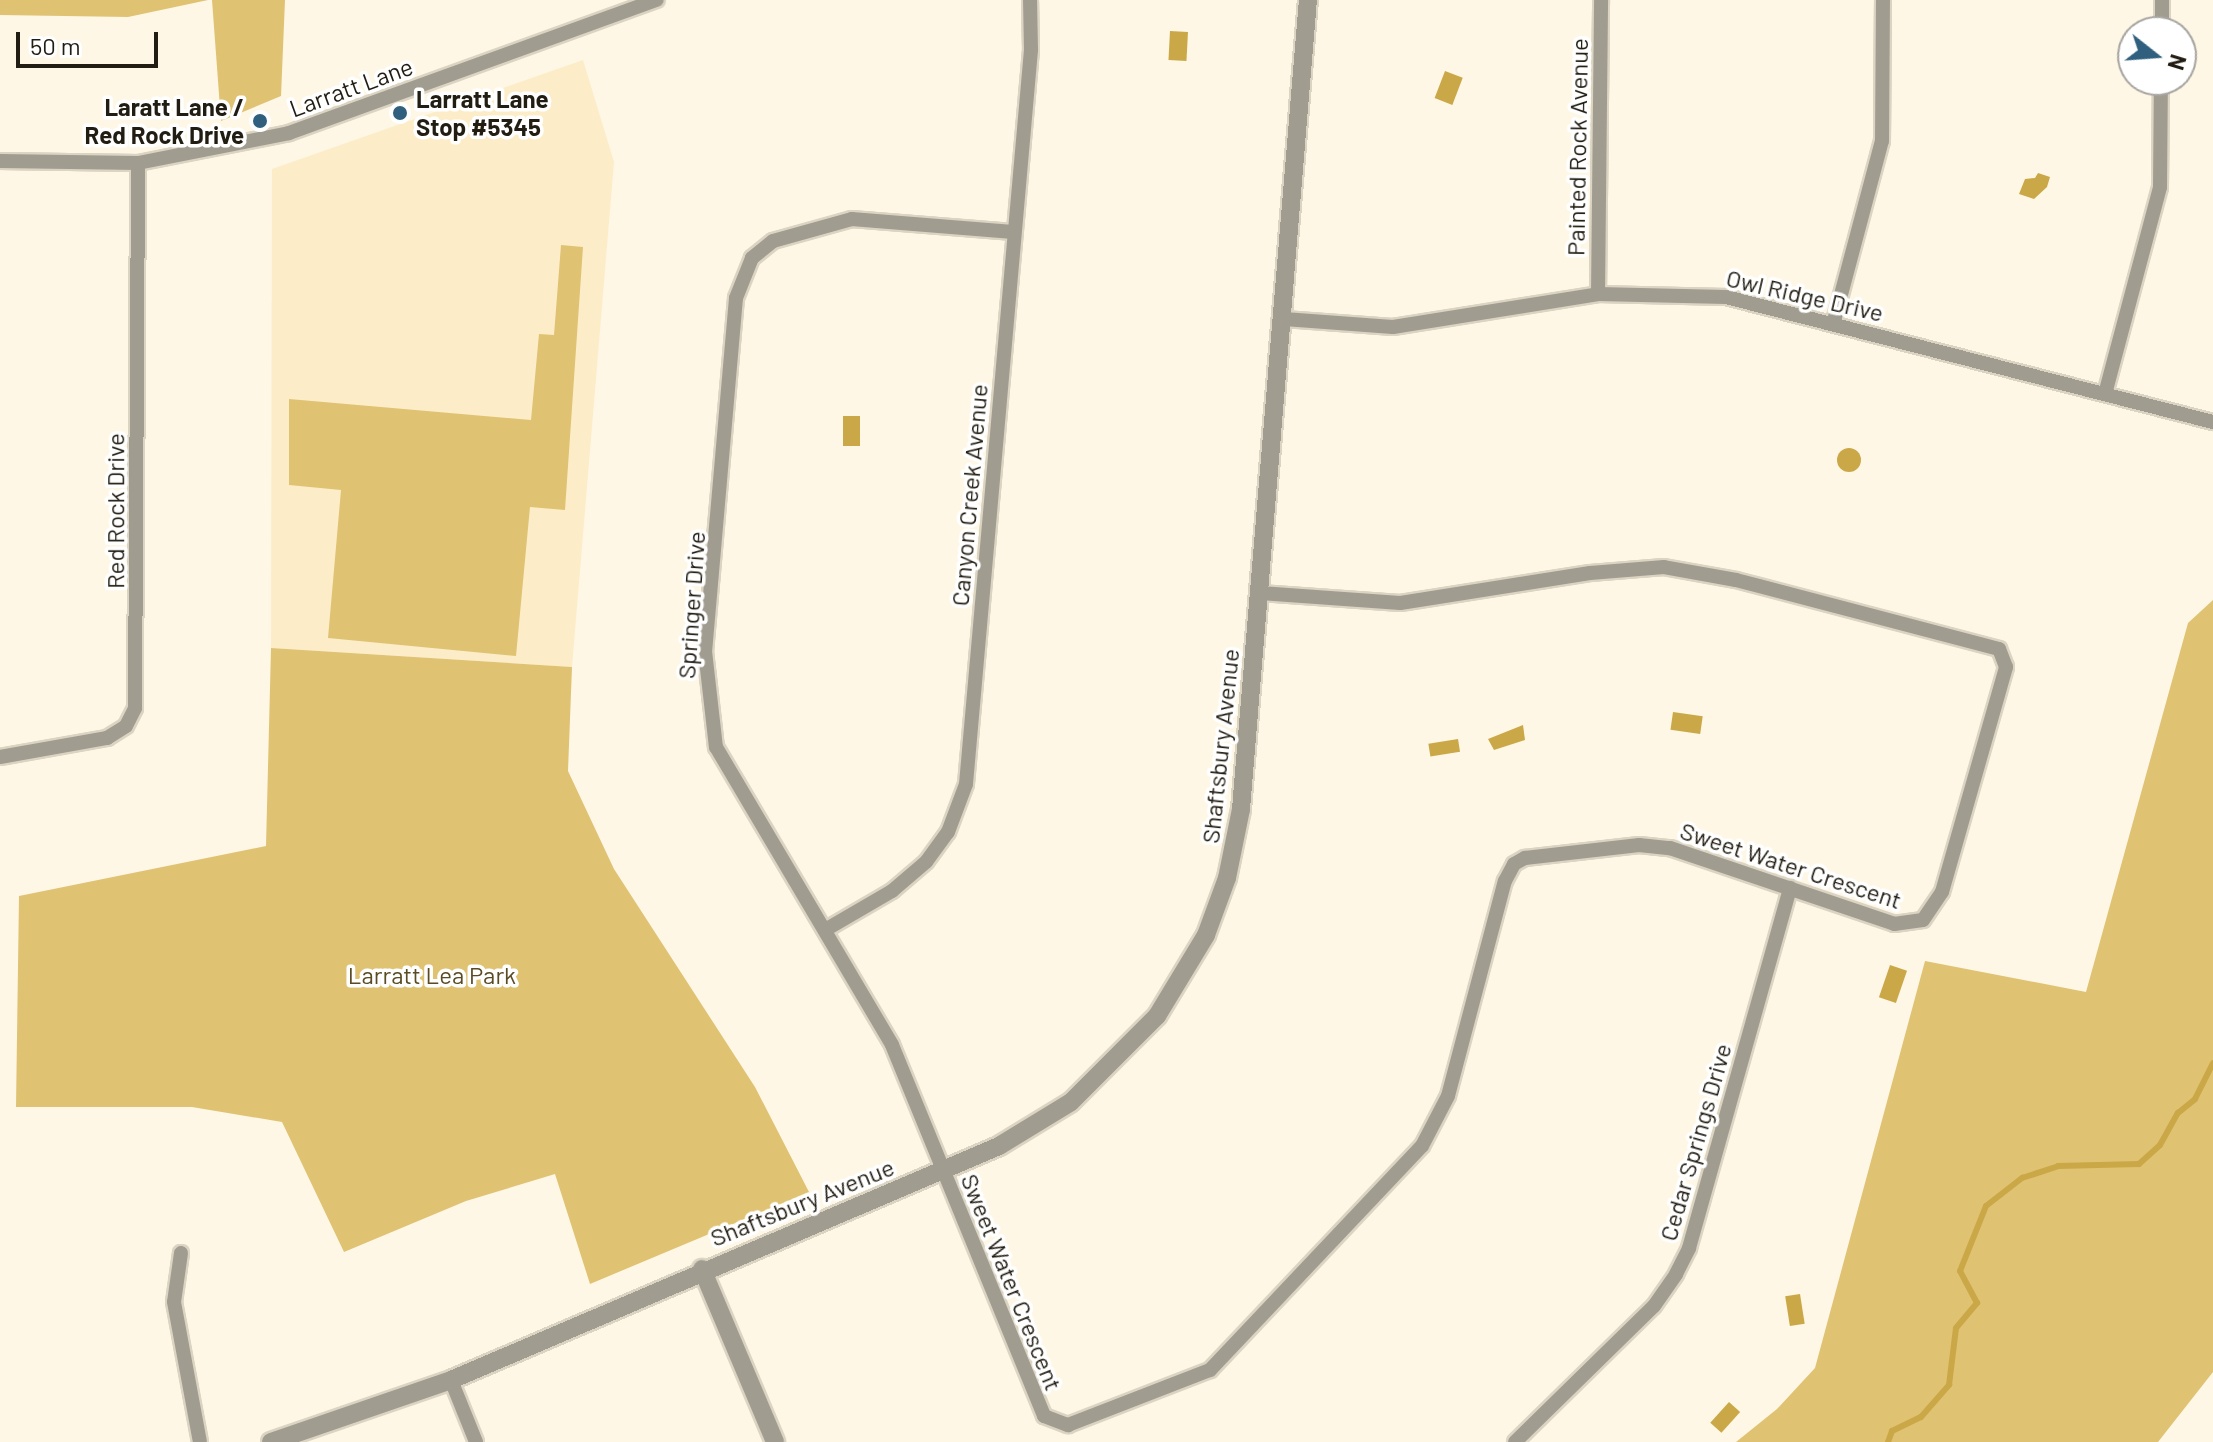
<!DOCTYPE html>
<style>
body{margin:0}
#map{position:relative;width:2213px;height:1442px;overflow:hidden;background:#fef7e5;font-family:Barlow,sans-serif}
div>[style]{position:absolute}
.built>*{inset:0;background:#fcedc8}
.green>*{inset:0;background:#e0c273}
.water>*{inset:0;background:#cba847;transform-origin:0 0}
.round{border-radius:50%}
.stream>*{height:6px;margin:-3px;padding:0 3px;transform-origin:3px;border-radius:3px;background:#cba847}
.roads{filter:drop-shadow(2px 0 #dbd4c3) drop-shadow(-2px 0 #dbd4c3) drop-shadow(0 2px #dbd4c3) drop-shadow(0 -2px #dbd4c3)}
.minor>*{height:14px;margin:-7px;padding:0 7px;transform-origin:7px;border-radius:7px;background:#a19c90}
.tertiary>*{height:18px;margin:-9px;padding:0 9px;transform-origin:9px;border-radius:9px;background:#a19c90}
.dots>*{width:22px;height:22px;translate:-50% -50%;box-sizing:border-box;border:4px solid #fff;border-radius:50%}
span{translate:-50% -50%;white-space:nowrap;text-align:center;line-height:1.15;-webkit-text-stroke:7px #fff;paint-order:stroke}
.street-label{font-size:24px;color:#221d13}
.poi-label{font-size:24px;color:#221d13;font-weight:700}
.left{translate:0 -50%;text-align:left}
.right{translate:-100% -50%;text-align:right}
.park-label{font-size:24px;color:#5a4b23}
.north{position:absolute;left:2117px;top:16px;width:80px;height:80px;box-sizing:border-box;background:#fff;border:2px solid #a7a5a1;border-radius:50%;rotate:107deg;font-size:22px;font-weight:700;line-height:32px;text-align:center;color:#221d13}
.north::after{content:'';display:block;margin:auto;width:28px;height:36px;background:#30607e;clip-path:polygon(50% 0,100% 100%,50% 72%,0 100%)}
.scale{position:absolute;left:16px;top:32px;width:142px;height:36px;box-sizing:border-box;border:4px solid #221d13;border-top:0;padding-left:10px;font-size:24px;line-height:28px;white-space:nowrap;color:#221d13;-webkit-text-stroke:6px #fff;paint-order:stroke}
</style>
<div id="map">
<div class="built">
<div style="clip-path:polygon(583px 60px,614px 162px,572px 667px,271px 648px,272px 169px)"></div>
</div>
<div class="green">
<div style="clip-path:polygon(0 0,208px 0,128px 17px,0 15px)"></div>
<div style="clip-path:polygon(212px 0,285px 0,281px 96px,221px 121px)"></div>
<div style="clip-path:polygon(561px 245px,583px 247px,565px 510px,530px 507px,516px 656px,328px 638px,341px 490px,289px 485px,289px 399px,531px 420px,539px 334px,554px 335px)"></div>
<div style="clip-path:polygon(2213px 600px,2213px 1372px,2158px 1442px,1736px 1442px,1777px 1409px,1815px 1368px,1925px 961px,2086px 992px,2188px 623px)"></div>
<div style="clip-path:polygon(271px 648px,572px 667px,568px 771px,614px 869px,755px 1087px,809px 1192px,590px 1284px,555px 1174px,466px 1201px,344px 1252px,282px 1122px,192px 1107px,16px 1107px,19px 896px,266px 846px)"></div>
</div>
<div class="water">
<div style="left:1170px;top:31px;width:18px;height:29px;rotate:3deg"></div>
<div style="left:1445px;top:71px;width:19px;height:29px;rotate:21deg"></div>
<div style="clip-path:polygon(2038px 173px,2050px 177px,2047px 187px,2034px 199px,2019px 194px,2025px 179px,2035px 178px)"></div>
<div style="left:843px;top:416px;width:17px;height:30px"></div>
<div class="round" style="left:1837px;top:448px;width:24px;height:24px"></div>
<div style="left:1673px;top:712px;width:30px;height:18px;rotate:8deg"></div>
<div style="clip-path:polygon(1523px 725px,1525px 740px,1494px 750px,1488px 739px)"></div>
<div style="left:1458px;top:739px;width:13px;height:30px;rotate:81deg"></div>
<div style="left:1890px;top:965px;width:18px;height:34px;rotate:19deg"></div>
<div style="left:1800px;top:1294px;width:30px;height:15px;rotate:81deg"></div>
<div style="left:1729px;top:1402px;width:15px;height:28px;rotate:42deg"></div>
</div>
<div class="stream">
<div style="left:1888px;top:1442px;width:12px;rotate:-70deg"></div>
<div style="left:1892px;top:1431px;width:32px;rotate:-26deg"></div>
<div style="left:1921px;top:1417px;width:43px;rotate:-48.8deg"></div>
<div style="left:1949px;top:1385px;width:57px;rotate:-83deg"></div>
<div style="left:1956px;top:1328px;width:33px;rotate:-50deg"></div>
<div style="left:1977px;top:1303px;width:36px;rotate:-118deg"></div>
<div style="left:1960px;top:1271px;width:70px;rotate:-68.2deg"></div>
<div style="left:1986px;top:1206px;width:46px;rotate:-37.9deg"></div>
<div style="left:2022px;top:1178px;width:38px;rotate:-18deg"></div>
<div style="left:2058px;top:1166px;width:81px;rotate:-1.4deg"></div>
<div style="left:2139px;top:1164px;width:28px;rotate:-42deg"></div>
<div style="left:2160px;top:1145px;width:37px;rotate:-61deg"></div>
<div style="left:2178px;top:1113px;width:22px;rotate:-39deg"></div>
<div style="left:2195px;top:1099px;width:40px;rotate:-63.4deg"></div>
</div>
<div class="roads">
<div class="minor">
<div style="left:2162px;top:32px;width:32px;rotate:-90deg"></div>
<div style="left:0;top:161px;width:138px;rotate:0.8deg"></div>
<div style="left:138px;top:163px;width:154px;rotate:-11.2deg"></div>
<div style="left:289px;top:133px;width:391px;rotate:-19.9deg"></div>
<div style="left:1013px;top:232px;width:162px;rotate:-175.4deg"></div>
<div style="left:852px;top:219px;width:82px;rotate:164.4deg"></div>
<div style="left:773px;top:241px;width:27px;rotate:141deg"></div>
<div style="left:752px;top:258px;width:43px;rotate:111.8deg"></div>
<div style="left:736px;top:298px;width:354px;rotate:95deg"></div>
<div style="left:705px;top:651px;width:97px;rotate:83.5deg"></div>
<div style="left:716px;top:747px;width:346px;rotate:59.4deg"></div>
<div style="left:892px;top:1045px;width:401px;rotate:67.7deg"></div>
<div style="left:1044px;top:1416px;width:26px;rotate:21deg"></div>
<div style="left:1068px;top:1425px;width:152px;rotate:-21.2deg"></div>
<div style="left:1210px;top:1370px;width:308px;rotate:-46.6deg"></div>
<div style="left:1422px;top:1146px;width:56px;rotate:-62.5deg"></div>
<div style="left:1448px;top:1096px;width:222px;rotate:-75.2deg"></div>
<div style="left:1505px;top:881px;width:19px;rotate:-62deg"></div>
<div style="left:1514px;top:864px;width:13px;rotate:-29deg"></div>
<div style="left:1525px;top:858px;width:115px;rotate:-6.5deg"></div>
<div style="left:1639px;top:845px;width:31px;rotate:6deg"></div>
<div style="left:1670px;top:848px;width:237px;rotate:18.7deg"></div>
<div style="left:1894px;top:924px;width:29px;rotate:-8deg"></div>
<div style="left:1923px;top:920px;width:34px;rotate:-56deg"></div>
<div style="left:1942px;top:892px;width:234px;rotate:-74.1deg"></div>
<div style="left:2006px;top:667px;width:19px;rotate:-111deg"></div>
<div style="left:1999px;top:649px;width:272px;rotate:-165.3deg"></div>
<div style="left:1736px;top:580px;width:73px;rotate:-169.8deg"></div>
<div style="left:1664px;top:567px;width:74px;rotate:175.4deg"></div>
<div style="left:1590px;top:573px;width:192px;rotate:171deg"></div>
<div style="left:1400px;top:603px;width:140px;rotate:-175.9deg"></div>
<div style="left:1598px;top:294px;width:294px;rotate:-89.4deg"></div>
<div style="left:1284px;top:319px;width:109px;rotate:4.2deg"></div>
<div style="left:1393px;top:327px;width:208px;rotate:-9.1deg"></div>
<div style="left:1598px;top:294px;width:128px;rotate:1.3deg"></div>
<div style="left:1726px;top:297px;width:503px;rotate:14.4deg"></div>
<div style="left:1834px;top:321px;width:186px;rotate:-75.1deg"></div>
<div style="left:1882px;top:141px;width:141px;rotate:-89.6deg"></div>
<div style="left:2105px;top:394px;width:214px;rotate:-75.1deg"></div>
<div style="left:2160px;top:187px;width:107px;rotate:-89.5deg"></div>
<div style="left:0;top:757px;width:109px;rotate:-10.1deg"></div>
<div style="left:107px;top:738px;width:22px;rotate:-32deg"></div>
<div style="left:126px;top:726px;width:20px;rotate:-63deg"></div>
<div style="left:135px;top:708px;width:545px;rotate:-89.68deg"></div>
<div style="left:825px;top:930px;width:78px;rotate:-30.2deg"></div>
<div style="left:892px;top:891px;width:45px;rotate:-40.5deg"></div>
<div style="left:926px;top:862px;width:37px;rotate:-54deg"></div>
<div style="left:948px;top:832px;width:51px;rotate:-69.4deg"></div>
<div style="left:966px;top:784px;width:737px;rotate:-84.94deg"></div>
<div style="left:1031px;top:50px;width:50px;rotate:-91.1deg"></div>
<div style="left:181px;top:1253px;width:49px;rotate:98.1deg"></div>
<div style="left:174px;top:1302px;width:142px;rotate:79.5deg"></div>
<div style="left:451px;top:1380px;width:67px;rotate:68deg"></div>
<div style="left:1515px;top:1442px;width:194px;rotate:-44.4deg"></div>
<div style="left:1654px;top:1306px;width:39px;rotate:-55deg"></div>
<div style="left:1676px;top:1274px;width:29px;rotate:-63deg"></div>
<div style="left:1689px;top:1248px;width:374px;rotate:-74.3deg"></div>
</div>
<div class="tertiary">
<div style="left:702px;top:1269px;width:188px;rotate:67.1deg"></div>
<div style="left:271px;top:1442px;width:190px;rotate:-19deg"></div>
<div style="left:451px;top:1380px;width:596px;rotate:-23.12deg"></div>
<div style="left:999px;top:1146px;width:84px;rotate:-31.4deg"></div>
<div style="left:1071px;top:1102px;width:122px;rotate:-45deg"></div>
<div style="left:1157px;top:1016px;width:95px;rotate:-58.8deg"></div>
<div style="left:1206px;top:935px;width:61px;rotate:-69.8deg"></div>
<div style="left:1227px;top:878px;width:70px;rotate:-78.5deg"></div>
<div style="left:1241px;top:809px;width:812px;rotate:-85.27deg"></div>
</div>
</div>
<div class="dots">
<div style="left:400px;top:113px;background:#30607e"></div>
<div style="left:260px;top:121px;background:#30607e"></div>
</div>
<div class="street-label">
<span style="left:351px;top:87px;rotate:-20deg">Larratt Lane</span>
<span style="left:1577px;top:147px;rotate:-89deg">Painted Rock Avenue</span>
<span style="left:1805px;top:295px;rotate:13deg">Owl Ridge Drive</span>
<span style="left:969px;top:495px;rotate:-85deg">Canyon Creek Avenue</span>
<span style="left:115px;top:511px;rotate:-90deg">Red Rock Drive</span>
<span style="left:691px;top:605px;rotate:-86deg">Springer Drive</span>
<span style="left:1220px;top:746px;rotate:-84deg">Shaftsbury Avenue</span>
<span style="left:1791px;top:865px;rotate:18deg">Sweet Water Crescent</span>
<span style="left:1695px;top:1142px;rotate:-74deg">Cedar Springs Drive</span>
<span style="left:802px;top:1202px;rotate:-22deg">Shaftsbury Avenue</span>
<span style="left:1012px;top:1282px;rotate:68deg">Sweet Water Crescent</span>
</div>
<div class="poi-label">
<span class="left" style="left:416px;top:113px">Larratt Lane<br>Stop #5345</span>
<span class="right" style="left:244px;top:121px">Laratt Lane /<br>Red Rock Drive</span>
</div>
<div class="park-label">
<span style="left:432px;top:975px">Larratt Lea Park</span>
</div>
<div class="north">N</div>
<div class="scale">50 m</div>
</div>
